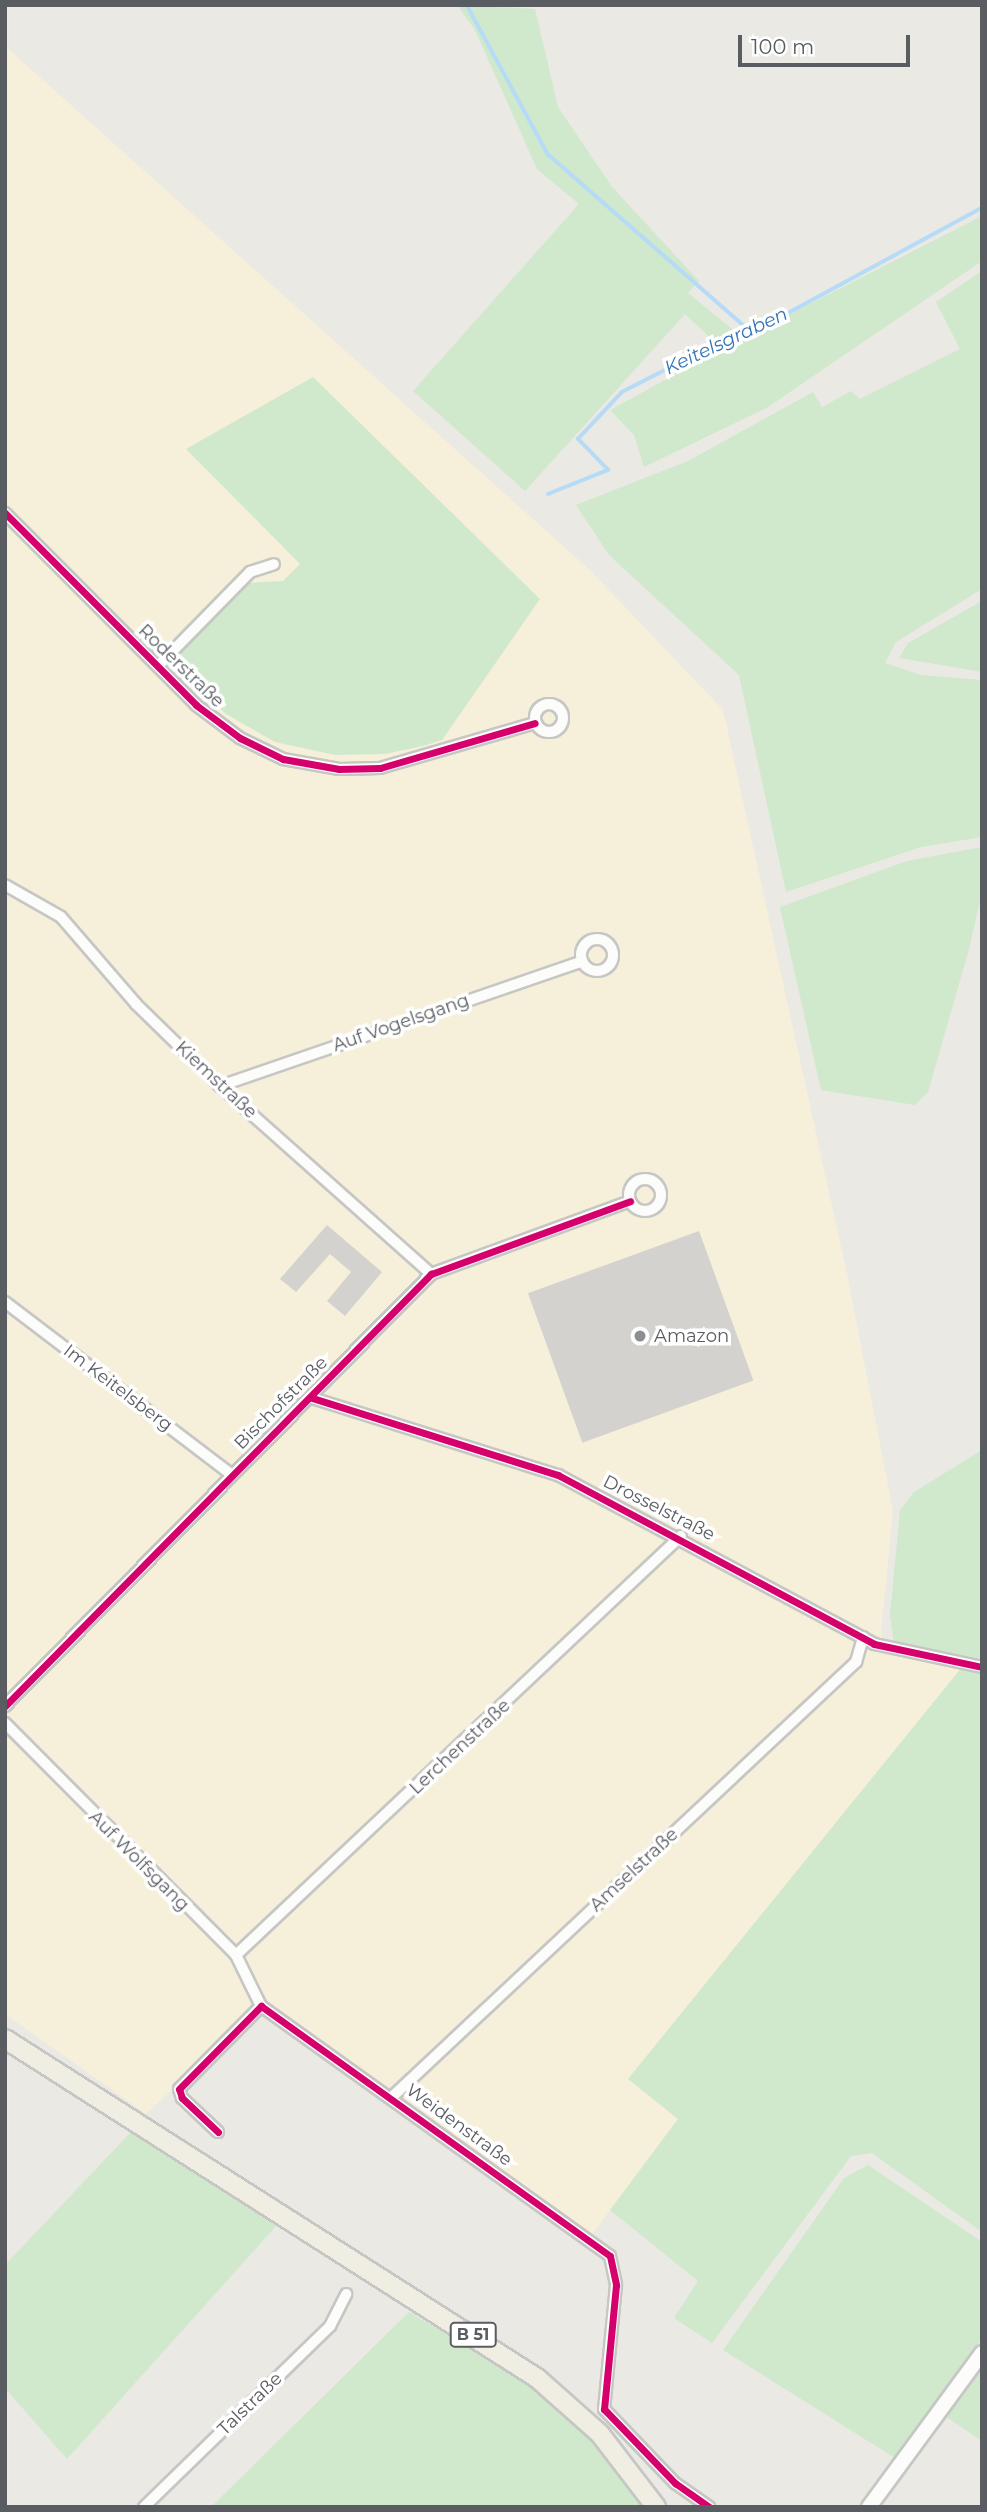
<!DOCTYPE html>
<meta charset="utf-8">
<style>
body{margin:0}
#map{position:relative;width:987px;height:2512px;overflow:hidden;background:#eae9e3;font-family:Montserrat,sans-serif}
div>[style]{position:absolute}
.commercial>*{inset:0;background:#f6f0da}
.green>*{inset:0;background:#d0e8cc}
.stream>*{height:3.5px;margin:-1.75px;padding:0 1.75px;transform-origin:1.75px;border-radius:1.75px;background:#b5dbf7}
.building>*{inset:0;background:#d3d2ce;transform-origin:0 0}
.roads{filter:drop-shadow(2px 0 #c6c6c4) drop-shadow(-2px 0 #c6c6c4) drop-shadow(0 2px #c6c6c4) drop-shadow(0 -2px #c6c6c4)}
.minor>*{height:10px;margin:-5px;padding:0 5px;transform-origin:5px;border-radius:5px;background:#fcfcfb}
.minor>.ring{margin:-5px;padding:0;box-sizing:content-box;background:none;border:10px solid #fcfcfb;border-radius:50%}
.secondary>*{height:14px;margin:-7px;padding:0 7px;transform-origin:7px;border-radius:7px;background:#fcfcfb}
.trunk>*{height:18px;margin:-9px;padding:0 9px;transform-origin:9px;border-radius:9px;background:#f0eee2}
.cycleway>*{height:7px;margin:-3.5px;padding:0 3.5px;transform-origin:3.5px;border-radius:3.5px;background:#d6006c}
.dots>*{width:19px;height:19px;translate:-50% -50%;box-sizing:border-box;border:4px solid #fff;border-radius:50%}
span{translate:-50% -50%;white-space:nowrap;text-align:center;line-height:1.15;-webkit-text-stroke:7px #fff;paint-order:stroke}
.shield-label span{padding:2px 5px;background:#fff;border:2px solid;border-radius:5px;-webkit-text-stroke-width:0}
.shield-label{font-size:16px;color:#595d62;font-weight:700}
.street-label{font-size:18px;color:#595d62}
.poi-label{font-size:18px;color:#595d62}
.left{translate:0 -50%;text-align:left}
.water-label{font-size:19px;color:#3575b7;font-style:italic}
.frame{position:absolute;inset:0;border:7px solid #595d62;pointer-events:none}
.scale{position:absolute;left:738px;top:35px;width:172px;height:32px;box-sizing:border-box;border:4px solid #595d62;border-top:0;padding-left:9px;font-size:21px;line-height:24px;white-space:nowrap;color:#595d62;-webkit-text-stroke:5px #fff;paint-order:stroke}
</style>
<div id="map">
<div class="commercial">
<div style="clip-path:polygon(5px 46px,592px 572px,723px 710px,847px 1274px,893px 1511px,881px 1632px,885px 1649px,968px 1664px,629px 2078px,678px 2119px,588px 2240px,261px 2007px,146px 2114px,5px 2014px)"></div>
</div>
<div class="green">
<div style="clip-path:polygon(457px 5px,535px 9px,558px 107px,612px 187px,699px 281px,688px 293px,743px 338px,982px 216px,982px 261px,768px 407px,644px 467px,634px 435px,610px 410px,722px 349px,685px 314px,525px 491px,413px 391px,579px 204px,537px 169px,475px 30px)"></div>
<div style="clip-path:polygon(982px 271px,982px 589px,896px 642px,885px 663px,921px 675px,982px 680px,982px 837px,921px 847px,786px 892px,739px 675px,609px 555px,576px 505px,688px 461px,813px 392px,822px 407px,851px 391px,860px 399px,960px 349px,936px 302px)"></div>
<div style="clip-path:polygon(313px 377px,540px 599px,442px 740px,423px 746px,385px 754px,335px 755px,275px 742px,226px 714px,173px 664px,174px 657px,247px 583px,283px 581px,300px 564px,186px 449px)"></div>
<div style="clip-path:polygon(982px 601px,982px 672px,899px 658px,908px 643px)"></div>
<div style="clip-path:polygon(982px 847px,982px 892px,969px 949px,928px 1092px,915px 1105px,821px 1090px,780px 907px,907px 861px)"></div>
<div style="clip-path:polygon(982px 1450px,982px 1659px,894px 1642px,890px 1616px,900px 1510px,914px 1492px)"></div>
<div style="clip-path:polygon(962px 1667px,982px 1671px,982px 2232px,872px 2153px,851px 2156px,712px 2343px,674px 2318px,698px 2281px,610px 2210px,678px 2119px,628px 2079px)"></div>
<div style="clip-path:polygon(131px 2132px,276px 2226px,67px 2459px,5px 2388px,5px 2265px)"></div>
<div style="clip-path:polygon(868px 2165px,982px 2242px,982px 2338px,895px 2458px,723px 2350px,844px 2178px)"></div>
<div style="clip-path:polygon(409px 2312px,523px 2380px,597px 2446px,644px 2507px,211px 2507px)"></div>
<div style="clip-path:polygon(982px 2360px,982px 2441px,942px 2414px)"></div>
</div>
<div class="stream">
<div style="left:467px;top:5px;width:170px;rotate:61.5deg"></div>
<div style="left:548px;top:154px;width:264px;rotate:41.2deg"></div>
<div style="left:548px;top:494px;width:65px;rotate:-21.8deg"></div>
<div style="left:608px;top:470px;width:43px;rotate:-134.1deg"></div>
<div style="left:578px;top:439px;width:64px;rotate:-46.9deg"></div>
<div style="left:622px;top:392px;width:140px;rotate:-27.1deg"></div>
<div style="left:747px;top:328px;width:34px;rotate:-17deg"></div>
<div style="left:779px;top:318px;width:231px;rotate:-28.5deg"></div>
</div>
<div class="building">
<div style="clip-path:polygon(327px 1225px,382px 1272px,345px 1316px,327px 1301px,351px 1272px,330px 1254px,296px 1292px,280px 1279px)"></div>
<div style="left:699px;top:1231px;width:159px;height:182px;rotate:70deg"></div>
</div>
<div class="roads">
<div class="minor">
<div style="left:5px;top:513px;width:271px;rotate:45.1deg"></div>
<div style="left:196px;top:705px;width:55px;rotate:36.9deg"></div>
<div style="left:240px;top:738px;width:48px;rotate:26deg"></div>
<div style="left:283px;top:759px;width:57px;rotate:10.1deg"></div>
<div style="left:339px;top:769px;width:41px;rotate:-1.4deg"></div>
<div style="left:380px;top:768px;width:161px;rotate:-16.2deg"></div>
<div style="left:158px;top:666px;width:132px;rotate:-45.6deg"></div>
<div style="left:250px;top:572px;width:25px;rotate:-18deg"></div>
<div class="ring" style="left:535px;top:704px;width:18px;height:18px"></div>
<div style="left:5px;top:885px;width:64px;rotate:29.7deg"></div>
<div style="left:61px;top:917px;width:115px;rotate:49.2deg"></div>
<div style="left:136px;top:1004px;width:117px;rotate:44.3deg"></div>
<div style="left:220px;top:1086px;width:283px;rotate:41.7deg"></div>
<div class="ring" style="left:581px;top:939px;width:22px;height:22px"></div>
<div style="left:220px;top:1086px;width:383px;rotate:-19deg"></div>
<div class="ring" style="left:629px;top:1179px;width:22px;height:22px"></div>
<div style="left:5px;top:1302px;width:285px;rotate:37.3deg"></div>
<div style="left:312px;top:1398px;width:258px;rotate:17.4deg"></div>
<div style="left:558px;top:1475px;width:358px;rotate:28.1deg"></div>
<div style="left:874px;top:1644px;width:110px;rotate:12deg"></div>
<div style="left:5px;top:1706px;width:607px;rotate:-45.4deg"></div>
<div style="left:431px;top:1274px;width:212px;rotate:-20.1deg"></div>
<div style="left:5px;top:1723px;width:327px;rotate:45.1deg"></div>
<div style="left:236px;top:1955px;width:57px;rotate:63.9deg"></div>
<div style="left:236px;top:1955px;width:611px;rotate:-43.28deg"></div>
<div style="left:393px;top:2096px;width:635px;rotate:-43.15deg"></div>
<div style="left:856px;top:1662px;width:26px;rotate:-74deg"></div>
<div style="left:218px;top:2132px;width:50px;rotate:-136.6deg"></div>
<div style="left:182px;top:2098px;width:9px;rotate:-108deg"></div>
<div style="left:179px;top:2089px;width:117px;rotate:-45.3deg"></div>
<div style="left:261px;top:2006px;width:429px;rotate:35.6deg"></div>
<div style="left:610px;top:2256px;width:30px;rotate:78deg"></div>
<div style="left:616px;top:2285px;width:125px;rotate:95.5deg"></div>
<div style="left:604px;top:2409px;width:103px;rotate:46.2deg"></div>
<div style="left:675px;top:2483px;width:42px;rotate:35.2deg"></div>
<div style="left:144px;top:2507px;width:260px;rotate:-44.2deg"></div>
<div style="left:330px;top:2326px;width:36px;rotate:-63deg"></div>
</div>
<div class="secondary">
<div style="left:869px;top:2507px;width:191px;rotate:-53.7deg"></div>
</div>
<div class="trunk">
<div style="left:5px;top:2039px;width:631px;rotate:32.51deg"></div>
<div style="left:537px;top:2378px;width:84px;rotate:41.6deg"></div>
<div style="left:600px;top:2434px;width:92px;rotate:52.5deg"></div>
</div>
</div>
<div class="cycleway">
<div style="left:5px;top:513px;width:271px;rotate:45.1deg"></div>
<div style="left:196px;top:705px;width:55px;rotate:36.9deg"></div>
<div style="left:240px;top:738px;width:48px;rotate:26deg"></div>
<div style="left:283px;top:759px;width:57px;rotate:10.1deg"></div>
<div style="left:339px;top:769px;width:41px;rotate:-1.4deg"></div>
<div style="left:380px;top:768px;width:161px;rotate:-16.2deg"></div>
<div style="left:312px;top:1398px;width:258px;rotate:17.4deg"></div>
<div style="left:558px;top:1475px;width:358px;rotate:28.1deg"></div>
<div style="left:874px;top:1644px;width:110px;rotate:12deg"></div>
<div style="left:5px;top:1706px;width:607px;rotate:-45.4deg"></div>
<div style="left:431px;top:1274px;width:212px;rotate:-20.1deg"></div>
<div style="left:218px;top:2132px;width:50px;rotate:-136.6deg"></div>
<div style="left:182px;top:2098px;width:9px;rotate:-108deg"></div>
<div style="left:179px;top:2089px;width:117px;rotate:-45.3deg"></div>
<div style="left:261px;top:2006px;width:429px;rotate:35.6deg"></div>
<div style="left:610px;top:2256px;width:30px;rotate:78deg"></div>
<div style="left:616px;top:2285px;width:125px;rotate:95.5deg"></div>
<div style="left:604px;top:2409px;width:103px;rotate:46.2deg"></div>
<div style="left:675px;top:2483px;width:42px;rotate:35.2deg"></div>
</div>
<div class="dots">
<div style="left:640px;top:1336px;background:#8c8e8f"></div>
</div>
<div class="shield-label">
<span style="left:473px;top:2335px">B 51</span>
</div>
<div class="street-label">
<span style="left:181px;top:666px;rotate:44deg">Roderstraße</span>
<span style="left:401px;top:1023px;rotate:-19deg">Auf Vogelsgang</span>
<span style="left:216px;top:1080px;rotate:43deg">Kiemstraße</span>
<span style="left:118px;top:1388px;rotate:37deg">Im Keitelsberg</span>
<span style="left:281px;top:1403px;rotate:-45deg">Bischofstraße</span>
<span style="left:659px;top:1508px;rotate:27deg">Drosselstraße</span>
<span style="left:460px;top:1747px;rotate:-43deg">Lerchenstraße</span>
<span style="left:139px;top:1861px;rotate:45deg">Auf Wolfsgang</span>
<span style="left:634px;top:1870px;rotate:-43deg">Amselstraße</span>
<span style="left:459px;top:2125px;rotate:36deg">Weidenstraße</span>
<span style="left:250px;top:2404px;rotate:-44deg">Talstraße</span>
</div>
<div class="poi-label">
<span class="left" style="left:654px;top:1336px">Amazon</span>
</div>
<div class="water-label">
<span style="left:726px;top:341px;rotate:-25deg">Keitelsgraben</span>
</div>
<div class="frame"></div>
<div class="scale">100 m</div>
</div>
